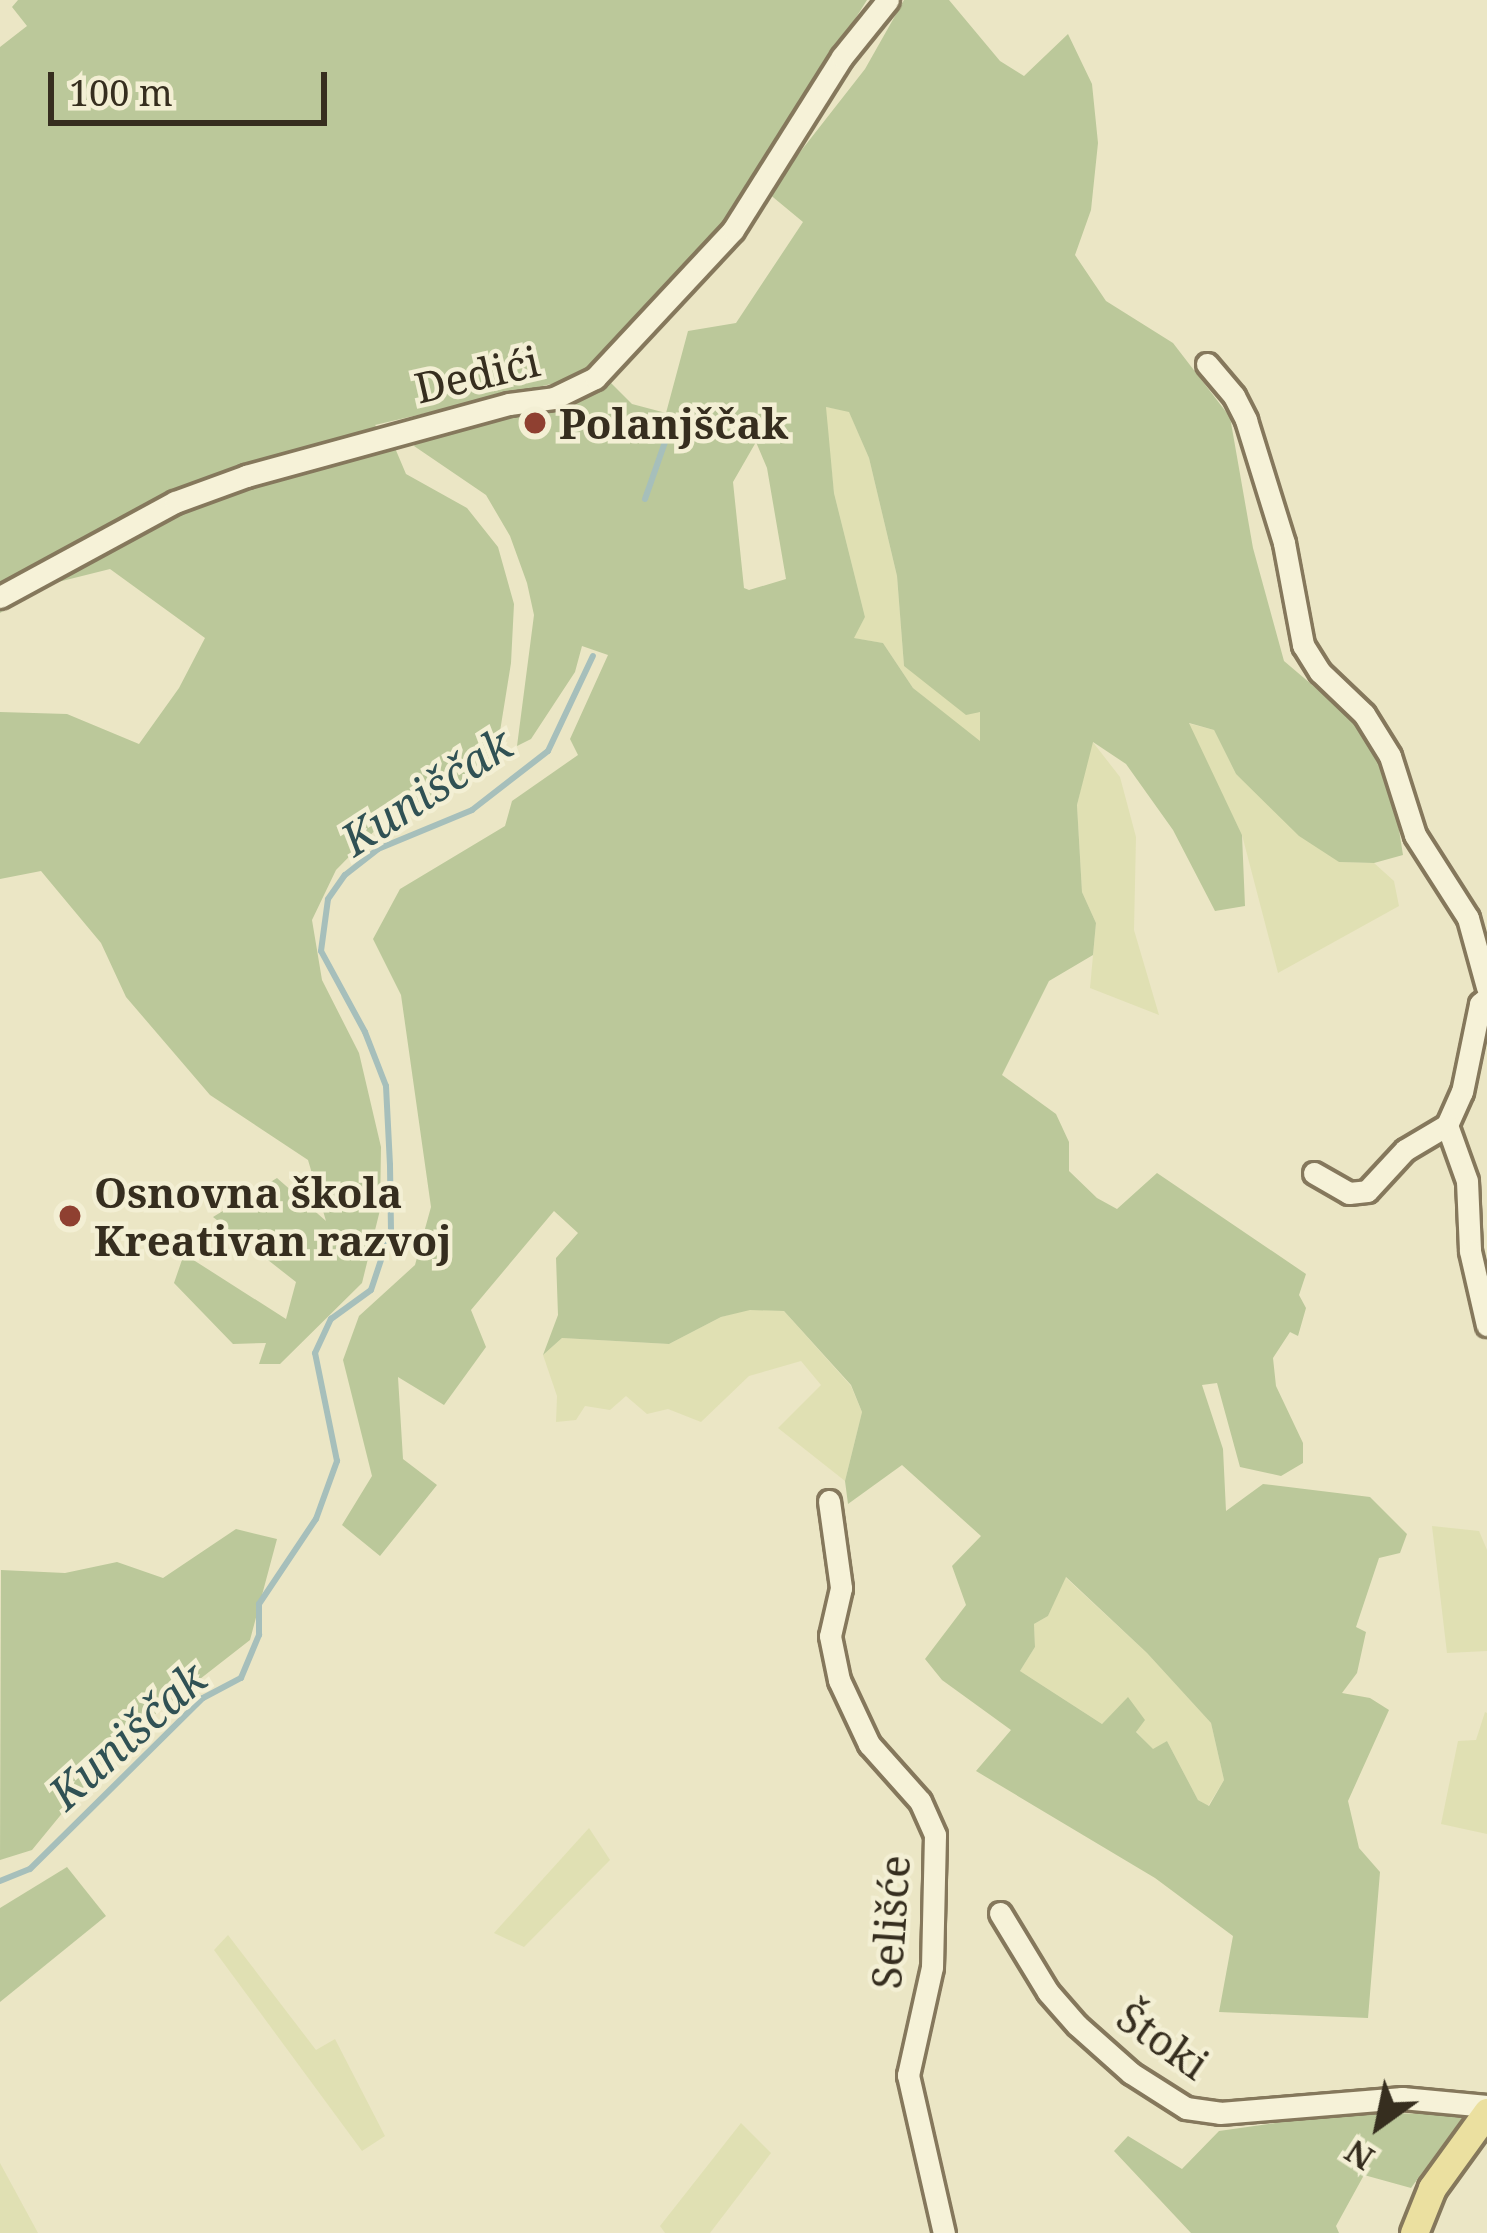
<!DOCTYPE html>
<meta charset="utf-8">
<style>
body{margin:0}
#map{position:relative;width:1487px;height:2233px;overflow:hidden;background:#ebe6c5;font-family:"Noto Serif",serif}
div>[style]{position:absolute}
.farmland>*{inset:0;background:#e0e0b3}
.green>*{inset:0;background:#bbc89a}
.stream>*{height:6px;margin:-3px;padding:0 3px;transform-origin:3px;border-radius:3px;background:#a6bfbb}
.roads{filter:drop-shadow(3px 0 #85785c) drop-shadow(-3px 0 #85785c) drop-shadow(0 3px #85785c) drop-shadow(0 -3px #85785c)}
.minor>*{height:21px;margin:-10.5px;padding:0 10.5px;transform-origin:10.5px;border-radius:10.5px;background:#f6f2d8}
.major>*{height:27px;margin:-13.5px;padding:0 13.5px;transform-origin:13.5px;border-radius:13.5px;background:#ebe0a0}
.dots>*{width:33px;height:33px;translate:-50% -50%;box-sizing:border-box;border:6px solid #f3efd4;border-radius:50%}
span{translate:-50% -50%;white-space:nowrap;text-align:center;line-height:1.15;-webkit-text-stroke:9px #f3efd4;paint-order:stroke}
.street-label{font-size:42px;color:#362e1f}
.poi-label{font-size:42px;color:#362e1f;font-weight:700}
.left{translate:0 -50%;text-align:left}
.water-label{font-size:45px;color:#305154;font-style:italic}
.north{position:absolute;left:1319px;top:2065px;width:120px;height:120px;-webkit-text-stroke:9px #f3efd4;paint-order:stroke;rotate:213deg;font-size:33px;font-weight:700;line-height:48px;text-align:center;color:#362e1f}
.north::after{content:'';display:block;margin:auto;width:42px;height:54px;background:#362e1f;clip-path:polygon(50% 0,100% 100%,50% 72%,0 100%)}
.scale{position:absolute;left:48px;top:72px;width:279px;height:54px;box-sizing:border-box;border:6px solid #362e1f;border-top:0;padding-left:15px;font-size:36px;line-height:42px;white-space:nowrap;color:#362e1f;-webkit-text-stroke:9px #f3efd4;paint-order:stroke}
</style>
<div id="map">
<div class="farmland">
<div style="clip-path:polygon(825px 407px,849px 411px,869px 458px,897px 576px,904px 666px,980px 712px,980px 743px,913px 688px,883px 643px,853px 638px,865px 617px,834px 493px)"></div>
<div style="clip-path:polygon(1187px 723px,1214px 730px,1236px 774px,1339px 862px,1374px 863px,1394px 881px,1399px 906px,1278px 973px,1242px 835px)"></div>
<div style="clip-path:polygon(1092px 741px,1120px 777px,1136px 837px,1134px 930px,1159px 1015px,1090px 988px,1096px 923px,1082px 892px,1077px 805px)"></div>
<div style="clip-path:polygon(750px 1309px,784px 1311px,851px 1386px,862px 1412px,845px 1481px,778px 1428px,821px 1385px,801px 1361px,749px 1376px,701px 1422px,668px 1409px,647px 1414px,626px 1396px,610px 1410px,585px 1406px,576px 1420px,556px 1422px,557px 1396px,543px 1355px,562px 1338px,669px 1344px,721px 1317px)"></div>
<div style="clip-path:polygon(1432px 1526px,1479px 1531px,1487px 1550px,1487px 1651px,1447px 1653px)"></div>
<div style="clip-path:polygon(1065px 1577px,1147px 1653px,1211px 1723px,1224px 1780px,1208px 1806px,1198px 1800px,1167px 1741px,1153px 1750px,1136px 1731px,1128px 1698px,1102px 1724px,1020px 1671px,1035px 1647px,1034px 1624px,1048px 1616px)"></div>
<div style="clip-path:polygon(1485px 1712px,1487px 1713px,1487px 1834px,1441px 1824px,1458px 1741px,1476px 1740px)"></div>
<div style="clip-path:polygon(589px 1828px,610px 1860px,524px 1947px,494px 1933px)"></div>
<div style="clip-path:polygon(228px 1935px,316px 2050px,335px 2039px,385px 2136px,362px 2151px,214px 1950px)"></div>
<div style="clip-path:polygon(741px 2123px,771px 2153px,710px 2233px,665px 2233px,660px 2226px)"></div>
<div style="clip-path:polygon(0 2163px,38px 2233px,0 2233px)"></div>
</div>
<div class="green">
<div style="clip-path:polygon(18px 0,867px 0,719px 236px,577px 378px,375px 425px,395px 448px,406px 474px,467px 508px,498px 547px,514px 604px,511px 663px,497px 750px,474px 780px,392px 813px,336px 870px,312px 920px,322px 980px,359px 1053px,381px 1147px,380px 1210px,362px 1283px,280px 1364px,259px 1364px,266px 1343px,233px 1344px,174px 1283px,184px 1254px,286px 1319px,296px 1282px,213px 1217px,277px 1178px,326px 1221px,308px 1160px,210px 1095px,126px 997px,101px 943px,41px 871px,0 879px,0 712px,67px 714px,139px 744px,179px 688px,205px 638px,110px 569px,50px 584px,0 613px,0 47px,27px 26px,12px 7px)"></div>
<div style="clip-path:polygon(evenodd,904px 0,949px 0,1000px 61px,1024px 76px,1068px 34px,1092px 84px,1098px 143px,1091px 210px,1075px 255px,1106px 301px,1173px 343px,1230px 417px,1253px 548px,1284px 661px,1350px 717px,1391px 779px,1403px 855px,1374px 863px,1339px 862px,1299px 836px,1236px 774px,1214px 730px,1189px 723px,1242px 835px,1245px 906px,1215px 911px,1173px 830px,1126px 764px,1093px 742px,1077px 805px,1082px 892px,1096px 923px,1093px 955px,1049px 981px,1002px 1075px,1056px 1114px,1069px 1142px,1069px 1171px,1097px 1198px,1117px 1209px,1157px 1173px,1306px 1274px,1299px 1295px,1306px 1308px,1298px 1336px,1290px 1332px,1273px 1358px,1276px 1386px,1303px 1443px,1303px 1463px,1281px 1476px,1240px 1467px,1217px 1383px,1202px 1385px,1223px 1449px,1226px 1511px,1263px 1484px,1370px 1497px,1407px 1534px,1400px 1553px,1379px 1558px,1356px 1627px,1366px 1632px,1357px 1673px,1342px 1693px,1370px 1698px,1389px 1710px,1348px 1801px,1359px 1848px,1380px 1872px,1368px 2018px,1219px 2012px,1233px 1936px,1155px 1878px,976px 1771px,1011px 1730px,942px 1680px,925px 1659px,966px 1605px,952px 1566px,981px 1536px,902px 1465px,848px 1504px,845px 1481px,862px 1412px,851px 1385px,784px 1311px,750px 1310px,721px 1317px,669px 1344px,562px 1338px,543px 1355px,558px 1315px,556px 1258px,578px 1233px,554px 1211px,471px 1310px,486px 1347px,444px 1405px,398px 1377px,403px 1459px,437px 1485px,380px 1556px,342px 1525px,372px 1476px,343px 1360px,359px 1316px,415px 1265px,431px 1207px,401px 995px,373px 939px,400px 889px,505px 826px,512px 801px,578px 755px,570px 739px,608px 655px,582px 646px,575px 672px,531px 739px,517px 746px,534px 615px,527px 583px,510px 536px,486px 495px,414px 446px,421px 436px,474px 419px,568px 403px,594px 394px,609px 381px,632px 404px,666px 413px,688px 331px,736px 323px,803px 222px,768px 193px,865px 69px,904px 0,826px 407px,849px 412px,869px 458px,897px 576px,904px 666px,966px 715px,980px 712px,980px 741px,913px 688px,883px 643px,854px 638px,865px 617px,834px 493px,826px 407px,904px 0,756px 442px,767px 468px,786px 579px,749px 590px,744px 588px,733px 482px,756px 442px,904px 0,1066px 1577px,1147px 1653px,1211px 1723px,1224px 1780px,1209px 1806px,1198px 1800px,1167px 1741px,1153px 1749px,1136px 1732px,1145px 1720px,1128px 1697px,1102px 1724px,1020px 1671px,1035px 1647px,1034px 1624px,1048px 1616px,1066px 1577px)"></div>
<div style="clip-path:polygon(236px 1529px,277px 1539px,250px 1640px,123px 1739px,32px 1850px,0 1860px,1px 1570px,65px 1573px,117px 1562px,163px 1578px)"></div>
<div style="clip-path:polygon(67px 1867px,106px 1916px,0 2002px,0 1908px)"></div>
<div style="clip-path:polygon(1347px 2113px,1465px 2114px,1411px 2188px,1364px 2175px,1336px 2226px,1339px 2233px,1191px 2233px,1114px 2151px,1128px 2136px,1182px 2169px,1219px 2131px)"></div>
</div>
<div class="stream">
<div style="left:645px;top:499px;width:72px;rotate:-70.6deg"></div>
<div style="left:0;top:1881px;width:32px;rotate:-22deg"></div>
<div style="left:30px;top:1869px;width:243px;rotate:-44.7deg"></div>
<div style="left:203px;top:1698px;width:43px;rotate:-27.8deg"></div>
<div style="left:241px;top:1678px;width:47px;rotate:-67.3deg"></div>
<div style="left:259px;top:1635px;width:31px;rotate:-90deg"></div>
<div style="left:259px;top:1604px;width:102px;rotate:-56.2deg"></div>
<div style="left:316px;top:1519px;width:62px;rotate:-70.1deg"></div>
<div style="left:337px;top:1461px;width:110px;rotate:-101.5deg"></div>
<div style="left:315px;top:1353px;width:38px;rotate:-65deg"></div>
<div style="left:331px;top:1319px;width:49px;rotate:-35.9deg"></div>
<div style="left:371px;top:1290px;width:63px;rotate:-71.6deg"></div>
<div style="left:391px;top:1230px;width:65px;rotate:-90.9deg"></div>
<div style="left:390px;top:1165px;width:79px;rotate:-92.9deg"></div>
<div style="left:386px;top:1086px;width:58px;rotate:-111.3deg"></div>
<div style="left:365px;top:1032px;width:92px;rotate:-118.5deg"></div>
<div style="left:321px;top:951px;width:52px;rotate:-82.3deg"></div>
<div style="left:328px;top:899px;width:29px;rotate:-55deg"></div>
<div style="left:345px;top:875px;width:42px;rotate:-38.2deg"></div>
<div style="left:378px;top:849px;width:102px;rotate:-22.5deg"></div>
<div style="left:472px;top:810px;width:96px;rotate:-37.8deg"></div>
<div style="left:548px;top:751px;width:105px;rotate:-64.7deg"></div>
</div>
<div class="roads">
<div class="minor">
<div style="left:1207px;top:364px;width:42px;rotate:49.8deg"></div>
<div style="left:1234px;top:396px;width:27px;rotate:63deg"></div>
<div style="left:1246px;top:420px;width:129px;rotate:72.8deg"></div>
<div style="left:1284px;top:543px;width:104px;rotate:79.4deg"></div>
<div style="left:1303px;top:645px;width:32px;rotate:58deg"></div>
<div style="left:1320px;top:672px;width:61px;rotate:43.7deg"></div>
<div style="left:1364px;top:714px;width:49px;rotate:58.2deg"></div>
<div style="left:1390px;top:756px;width:83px;rotate:72.4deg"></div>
<div style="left:1415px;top:835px;width:98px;rotate:57.4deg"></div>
<div style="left:1468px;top:918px;width:72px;rotate:74.6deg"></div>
<div style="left:0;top:597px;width:199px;rotate:-28.5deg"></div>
<div style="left:175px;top:502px;width:76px;rotate:-20.1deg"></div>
<div style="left:246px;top:476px;width:273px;rotate:-15.3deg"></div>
<div style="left:509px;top:404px;width:45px;rotate:-7.6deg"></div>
<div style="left:554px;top:398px;width:46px;rotate:-26deg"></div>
<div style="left:595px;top:378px;width:202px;rotate:-47deg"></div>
<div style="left:733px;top:230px;width:204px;rotate:-57.8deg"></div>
<div style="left:842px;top:57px;width:73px;rotate:-51.1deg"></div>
<div style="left:1447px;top:1125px;width:36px;rotate:-66deg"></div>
<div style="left:1462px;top:1092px;width:90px;rotate:-78.4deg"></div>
<div style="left:1480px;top:1004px;width:9px;rotate:-41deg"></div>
<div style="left:1314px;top:1173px;width:40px;rotate:29.7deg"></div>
<div style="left:1349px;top:1193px;width:18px;rotate:-6deg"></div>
<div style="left:1367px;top:1191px;width:56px;rotate:-47.2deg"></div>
<div style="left:1405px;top:1150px;width:49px;rotate:-30.8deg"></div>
<div style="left:1447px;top:1125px;width:59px;rotate:70.3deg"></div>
<div style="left:1467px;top:1181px;width:70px;rotate:87.5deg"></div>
<div style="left:1470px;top:1251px;width:76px;rotate:77.1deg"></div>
<div style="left:829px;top:1501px;width:88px;rotate:82.1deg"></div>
<div style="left:841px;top:1588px;width:49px;rotate:102.9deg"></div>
<div style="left:830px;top:1636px;width:45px;rotate:78.4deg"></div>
<div style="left:839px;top:1680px;width:71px;rotate:64.9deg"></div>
<div style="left:869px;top:1744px;width:76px;rotate:48.2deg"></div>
<div style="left:920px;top:1801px;width:37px;rotate:66deg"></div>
<div style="left:935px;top:1835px;width:132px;rotate:91.3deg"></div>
<div style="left:932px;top:1967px;width:111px;rotate:102.5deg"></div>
<div style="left:908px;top:2075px;width:162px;rotate:77.2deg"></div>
<div style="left:1000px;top:1913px;width:92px;rotate:58.7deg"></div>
<div style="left:1048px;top:1992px;width:44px;rotate:48.7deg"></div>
<div style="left:1077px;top:2025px;width:72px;rotate:41.6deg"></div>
<div style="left:1131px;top:2073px;width:65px;rotate:32.5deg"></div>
<div style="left:1186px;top:2108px;width:34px;rotate:8deg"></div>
<div style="left:1220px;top:2113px;width:183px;rotate:-4.7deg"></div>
<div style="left:1402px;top:2098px;width:85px;rotate:5.4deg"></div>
</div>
<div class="major">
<div style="left:1414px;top:2233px;width:48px;rotate:-68.2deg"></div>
<div style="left:1432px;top:2188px;width:94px;rotate:-54.1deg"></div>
</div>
</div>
<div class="dots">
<div style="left:535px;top:423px;background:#8f4031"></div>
<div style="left:70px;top:1216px;background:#8f4031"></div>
</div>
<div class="street-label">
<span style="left:477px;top:374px;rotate:-13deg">Dedići</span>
<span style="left:890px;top:1922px;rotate:-86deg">Selišće</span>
<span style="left:1163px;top:2040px;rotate:35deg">Štoki</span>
</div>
<div class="poi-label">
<span class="left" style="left:559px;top:423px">Polanjščak</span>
<span class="left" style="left:94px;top:1216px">Osnovna škola<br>Kreativan razvoj</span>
</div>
<div class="water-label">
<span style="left:426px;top:791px;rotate:-33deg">Kuniščak</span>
<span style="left:127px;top:1735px;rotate:-42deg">Kuniščak</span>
</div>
<div class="north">N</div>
<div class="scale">100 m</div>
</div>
